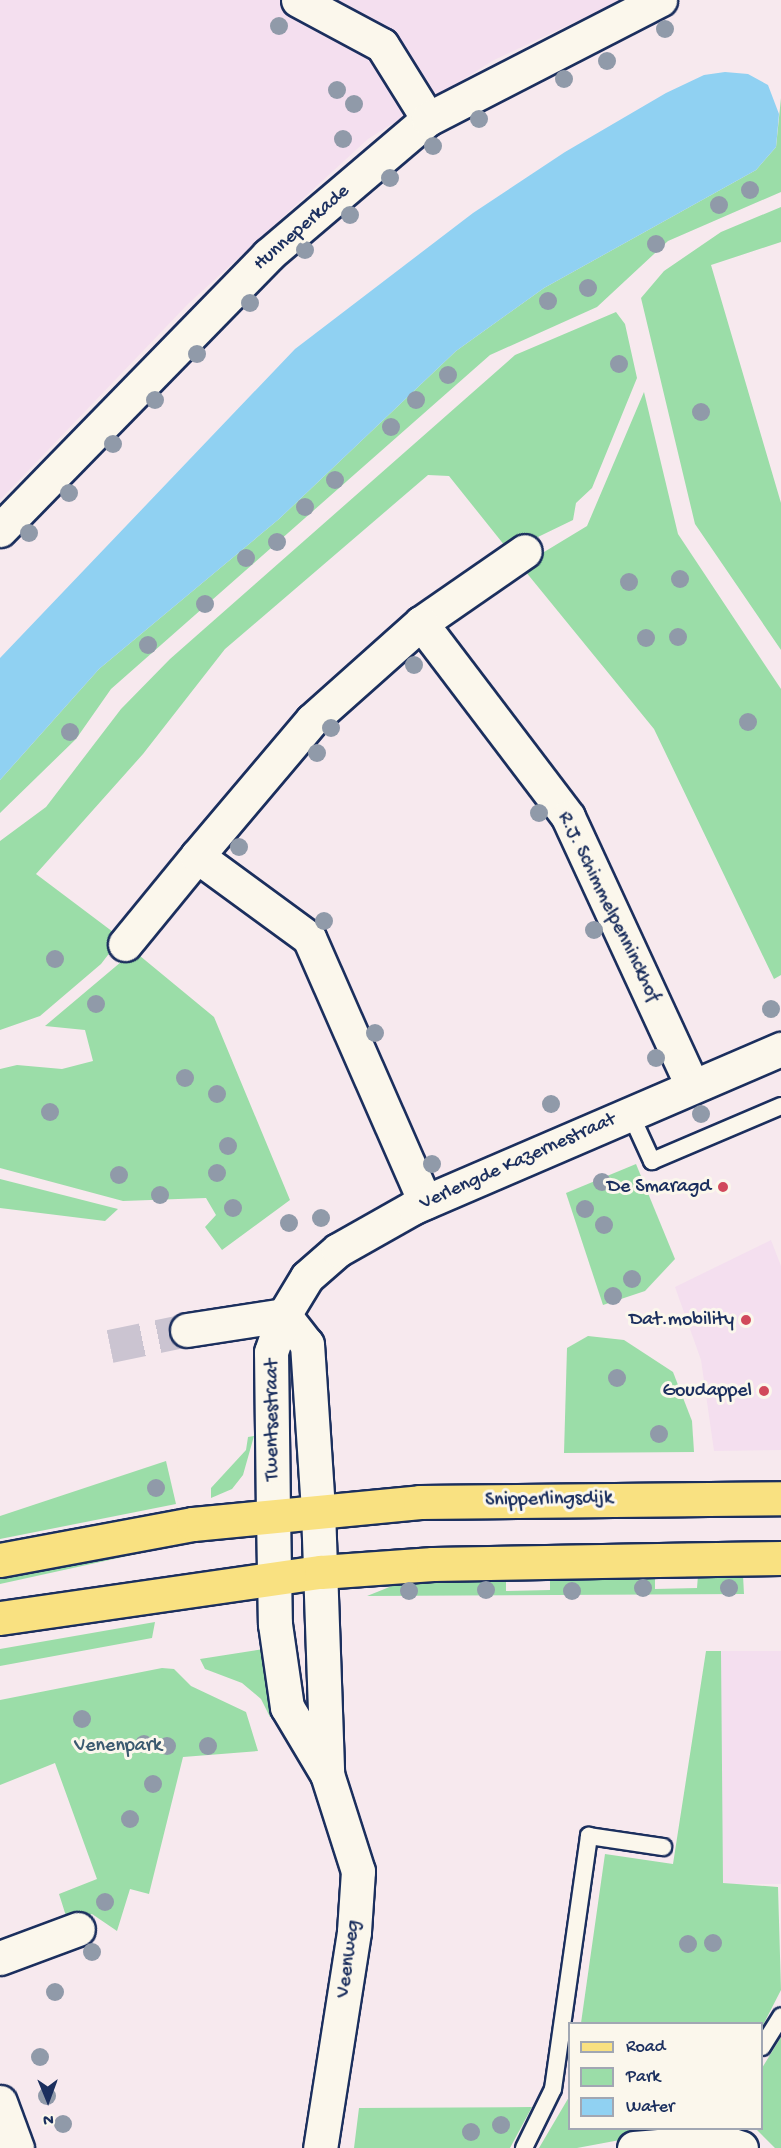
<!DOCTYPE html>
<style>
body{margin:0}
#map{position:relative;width:781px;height:2148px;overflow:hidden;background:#f7e9ee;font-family:"Gochi Hand",sans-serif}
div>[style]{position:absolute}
.built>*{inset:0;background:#f4dfef;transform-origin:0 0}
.green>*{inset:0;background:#9bdda8}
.water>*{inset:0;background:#90d1f2}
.street-tunnel>*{height:33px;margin-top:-16.5px;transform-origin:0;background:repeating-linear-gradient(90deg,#cbc4d1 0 33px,transparent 0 49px)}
.roads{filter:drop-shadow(2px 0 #1b2f5e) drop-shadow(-2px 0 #1b2f5e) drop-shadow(0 2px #1b2f5e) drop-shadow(0 -2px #1b2f5e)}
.lane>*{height:16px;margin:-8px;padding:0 8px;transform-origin:8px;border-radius:8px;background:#fbf7ec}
.street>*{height:33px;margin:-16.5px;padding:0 16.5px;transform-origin:16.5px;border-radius:16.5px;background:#fbf7ec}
.secondary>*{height:33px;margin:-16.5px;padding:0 16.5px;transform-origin:16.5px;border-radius:16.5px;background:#fbf7ec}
.primary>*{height:33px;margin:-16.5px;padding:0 16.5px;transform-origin:16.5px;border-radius:16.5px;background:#f9e181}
.trees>*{width:18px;height:18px;margin:-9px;border-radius:50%;background:#909aa9}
.dots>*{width:16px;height:16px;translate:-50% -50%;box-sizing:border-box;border:3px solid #fbf7ec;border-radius:50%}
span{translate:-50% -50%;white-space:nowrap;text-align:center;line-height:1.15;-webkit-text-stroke:6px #fbf7ec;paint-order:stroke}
.street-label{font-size:20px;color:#1b2f5e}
.poi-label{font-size:20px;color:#1b2f5e}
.right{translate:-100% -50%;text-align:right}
.park-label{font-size:20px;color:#3b5a70}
.legend{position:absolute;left:568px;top:2022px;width:195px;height:108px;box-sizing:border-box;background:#fbf7ec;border:2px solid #a1a7b3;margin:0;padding:8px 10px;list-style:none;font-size:18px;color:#1b2f5e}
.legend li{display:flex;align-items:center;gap:12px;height:30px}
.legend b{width:30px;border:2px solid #a1a7b3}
.north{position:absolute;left:18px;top:2070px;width:60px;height:60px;-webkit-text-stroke:4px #fbf7ec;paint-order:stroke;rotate:179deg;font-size:16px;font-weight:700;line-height:24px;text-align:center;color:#1b2f5e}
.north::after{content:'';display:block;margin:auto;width:21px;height:27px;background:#1b2f5e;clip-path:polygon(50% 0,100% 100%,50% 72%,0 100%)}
</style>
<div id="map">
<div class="built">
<div style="clip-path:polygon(0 0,622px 0,494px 60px,368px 139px,188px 304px,0 500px)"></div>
<div style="clip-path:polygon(771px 1240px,781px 1266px,781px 1450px,714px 1451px,701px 1360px,675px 1287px)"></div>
<div style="left:721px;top:1651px;width:60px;height:233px"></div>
</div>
<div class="green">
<div style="clip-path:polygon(781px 98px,781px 192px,668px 241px,597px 307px,490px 355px,111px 689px,76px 739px,0 813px,0 780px,99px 669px,279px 519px,456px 351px,544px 288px,756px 170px,776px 147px)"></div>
<div style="clip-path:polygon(781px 207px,781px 242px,711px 265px,781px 503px,781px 650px,695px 524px,641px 298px,664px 271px,721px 232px)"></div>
<div style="clip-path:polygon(616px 312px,625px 324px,637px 378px,592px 488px,576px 503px,573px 520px,509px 551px,449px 476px,428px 475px,225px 649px,143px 754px,36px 874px,121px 938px,101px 964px,40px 1016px,0 1030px,0 841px,46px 807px,121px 709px,170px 659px,515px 355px)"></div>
<div style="clip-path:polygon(644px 392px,678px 534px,781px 689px,781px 975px,774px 979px,654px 729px,521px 566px,587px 526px)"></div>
<div style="clip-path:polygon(134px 951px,214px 1017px,290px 1200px,222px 1250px,205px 1227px,216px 1215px,206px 1198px,123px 1201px,0 1168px,0 1069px,17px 1065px,62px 1069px,93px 1061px,85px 1030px,45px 1026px)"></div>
<div style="clip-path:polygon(636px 1164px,675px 1259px,645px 1291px,603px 1305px,566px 1193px)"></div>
<div style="clip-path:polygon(0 1179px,118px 1209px,105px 1221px,0 1208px)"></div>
<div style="clip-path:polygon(588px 1336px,624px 1340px,673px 1372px,692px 1421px,694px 1452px,564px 1453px,567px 1348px)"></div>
<div style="clip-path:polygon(254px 1436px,243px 1475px,232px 1489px,211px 1498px,211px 1488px,246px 1450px,248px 1437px)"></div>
<div style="clip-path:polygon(166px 1461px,176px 1504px,0 1539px,0 1516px)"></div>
<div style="clip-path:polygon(167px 1545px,164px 1548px,0 1584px,0 1577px)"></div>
<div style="clip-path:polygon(655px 1575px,655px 1589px,697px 1588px,698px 1575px,743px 1575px,744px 1594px,367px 1596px,397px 1584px,433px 1580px,506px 1578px,506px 1591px,550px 1590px,550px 1577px)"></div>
<div style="clip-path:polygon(155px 1622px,152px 1638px,0 1666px,0 1649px)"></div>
<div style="clip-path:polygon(264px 1649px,275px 1715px,270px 1717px,261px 1699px,242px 1683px,205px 1669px,200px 1659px)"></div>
<div style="clip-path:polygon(706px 1651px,721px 1651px,723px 1883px,778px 1887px,781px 1990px,762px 2027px,581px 2023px,605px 1854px,673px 1864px)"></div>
<div style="clip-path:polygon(162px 1668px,174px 1669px,191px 1686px,246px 1712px,258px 1751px,183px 1757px,149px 1894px,130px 1889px,117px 1931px,92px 1914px,76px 1921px,66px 1916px,59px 1894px,97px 1879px,55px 1763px,0 1785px,0 1700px)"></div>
<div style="clip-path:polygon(781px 2037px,781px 2148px,775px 2148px,756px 2129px,762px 2128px,762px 2068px)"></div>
<div style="clip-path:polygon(569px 2097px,570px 2128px,679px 2129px,577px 2148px,539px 2148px)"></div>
<div style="clip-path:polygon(532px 2107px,510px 2148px,354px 2148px,359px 2108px)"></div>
</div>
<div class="water">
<div style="clip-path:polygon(725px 72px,748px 74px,768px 85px,779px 114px,776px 147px,756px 170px,544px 288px,456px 351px,279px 519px,99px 669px,0 780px,0 658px,295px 349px,473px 213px,565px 152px,666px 93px,704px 75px)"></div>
</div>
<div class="street-tunnel">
<div style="left:110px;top:1346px;width:79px;rotate:-11.7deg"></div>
</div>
<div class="roads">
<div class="lane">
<div style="left:630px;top:1113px;width:53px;rotate:65.4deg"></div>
<div style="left:652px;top:1161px;width:140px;rotate:-23.1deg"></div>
<div style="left:762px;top:2047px;width:36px;rotate:-58deg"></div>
<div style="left:524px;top:2148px;width:66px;rotate:-63.8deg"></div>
<div style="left:553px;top:2089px;width:256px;rotate:-81.9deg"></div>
<div style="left:589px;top:1836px;width:75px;rotate:8.5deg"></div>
</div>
<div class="street">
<div style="left:298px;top:0;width:95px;rotate:28.2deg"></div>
<div style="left:382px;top:45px;width:87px;rotate:58.1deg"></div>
<div style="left:0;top:530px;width:384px;rotate:-45.7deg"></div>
<div style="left:268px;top:255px;width:210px;rotate:-40.4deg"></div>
<div style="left:428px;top:119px;width:261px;rotate:-27.2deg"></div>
<div style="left:421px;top:623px;width:126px;rotate:-34.7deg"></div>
<div style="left:125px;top:944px;width:114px;rotate:-50.7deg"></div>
<div style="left:425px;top:1202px;width:288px;rotate:-113.7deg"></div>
<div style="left:309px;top:938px;width:139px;rotate:-143.8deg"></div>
<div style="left:197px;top:856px;width:178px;rotate:-49.8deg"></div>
<div style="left:312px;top:720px;width:146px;rotate:-41.7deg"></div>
<div style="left:421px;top:623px;width:243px;rotate:52.8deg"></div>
<div style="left:568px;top:817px;width:295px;rotate:65.2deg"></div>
<div style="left:284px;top:1315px;width:37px;rotate:52deg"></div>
<div style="left:307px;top:1344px;width:166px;rotate:86.2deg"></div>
<div style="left:187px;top:1330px;width:98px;rotate:-8.8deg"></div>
<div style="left:273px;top:1514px;width:162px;rotate:-90.7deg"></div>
<div style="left:271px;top:1352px;width:39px;rotate:-71deg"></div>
<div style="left:284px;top:1315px;width:44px;rotate:-58.8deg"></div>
<div style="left:307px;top:1277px;width:41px;rotate:-41.1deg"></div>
<div style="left:338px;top:1250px;width:87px;rotate:-29.5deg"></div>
<div style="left:414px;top:1207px;width:400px;rotate:-23.3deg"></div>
<div style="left:0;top:1958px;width:83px;rotate:-20.4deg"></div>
<div style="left:0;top:2102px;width:49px;rotate:69.7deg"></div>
<div style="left:634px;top:2148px;width:86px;rotate:-4.7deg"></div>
<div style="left:720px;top:2141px;width:22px;rotate:18deg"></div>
</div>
<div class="secondary">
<div style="left:318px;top:1510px;width:264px;rotate:88deg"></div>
<div style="left:273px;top:1514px;width:110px;rotate:89deg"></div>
<div style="left:275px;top:1624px;width:84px;rotate:81.8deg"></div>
<div style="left:287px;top:1707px;width:78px;rotate:59.2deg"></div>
<div style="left:327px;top:1774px;width:102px;rotate:72.3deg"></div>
<div style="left:358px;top:1871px;width:61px;rotate:93.8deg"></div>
<div style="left:354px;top:1932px;width:219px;rotate:98.9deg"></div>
</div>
<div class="primary">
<div style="left:0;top:1560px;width:196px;rotate:-10.6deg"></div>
<div style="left:193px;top:1524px;width:228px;rotate:-5.5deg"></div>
<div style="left:420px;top:1502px;width:361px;rotate:-0.6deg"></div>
<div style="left:0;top:1618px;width:324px;rotate:-8.2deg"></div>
<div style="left:321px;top:1572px;width:112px;rotate:-4.1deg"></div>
<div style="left:433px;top:1564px;width:348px;rotate:-1deg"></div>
</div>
</div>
<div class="trees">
<div style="left:279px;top:26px"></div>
<div style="left:665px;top:29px"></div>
<div style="left:607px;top:61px"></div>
<div style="left:564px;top:79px"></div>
<div style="left:337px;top:90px"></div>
<div style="left:354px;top:104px"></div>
<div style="left:479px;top:119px"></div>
<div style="left:343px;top:139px"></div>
<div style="left:433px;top:146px"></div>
<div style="left:390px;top:178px"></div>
<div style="left:750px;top:190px"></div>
<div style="left:719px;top:205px"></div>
<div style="left:350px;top:215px"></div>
<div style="left:656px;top:244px"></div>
<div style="left:305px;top:250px"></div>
<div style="left:588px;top:288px"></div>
<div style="left:548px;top:301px"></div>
<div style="left:250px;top:303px"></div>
<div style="left:197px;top:354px"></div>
<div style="left:619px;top:364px"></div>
<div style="left:448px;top:375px"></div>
<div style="left:155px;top:400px"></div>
<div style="left:416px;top:400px"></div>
<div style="left:701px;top:412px"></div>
<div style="left:391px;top:427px"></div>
<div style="left:113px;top:444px"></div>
<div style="left:335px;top:480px"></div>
<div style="left:69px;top:493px"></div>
<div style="left:305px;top:507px"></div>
<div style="left:29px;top:533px"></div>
<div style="left:277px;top:542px"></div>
<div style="left:246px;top:558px"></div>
<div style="left:680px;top:579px"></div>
<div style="left:629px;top:582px"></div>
<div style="left:205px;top:604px"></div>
<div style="left:678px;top:637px"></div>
<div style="left:646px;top:638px"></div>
<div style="left:148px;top:645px"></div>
<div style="left:414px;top:665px"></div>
<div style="left:748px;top:722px"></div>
<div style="left:331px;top:728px"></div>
<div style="left:70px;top:732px"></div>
<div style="left:317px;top:753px"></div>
<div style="left:539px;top:813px"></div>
<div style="left:239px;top:847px"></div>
<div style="left:324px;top:921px"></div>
<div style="left:594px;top:930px"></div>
<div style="left:55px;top:959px"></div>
<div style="left:96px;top:1004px"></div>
<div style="left:771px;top:1009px"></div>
<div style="left:375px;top:1033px"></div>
<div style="left:656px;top:1058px"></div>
<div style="left:185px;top:1078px"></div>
<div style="left:217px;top:1094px"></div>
<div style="left:551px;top:1104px"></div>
<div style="left:50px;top:1112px"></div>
<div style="left:701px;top:1114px"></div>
<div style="left:228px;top:1146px"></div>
<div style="left:432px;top:1164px"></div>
<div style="left:217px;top:1173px"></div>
<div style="left:119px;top:1175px"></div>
<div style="left:602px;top:1182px"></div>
<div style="left:160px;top:1195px"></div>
<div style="left:233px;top:1208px"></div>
<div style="left:585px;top:1209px"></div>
<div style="left:321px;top:1218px"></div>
<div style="left:289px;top:1223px"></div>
<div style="left:604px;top:1225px"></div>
<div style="left:632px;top:1279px"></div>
<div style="left:613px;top:1296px"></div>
<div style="left:617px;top:1378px"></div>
<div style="left:659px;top:1434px"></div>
<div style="left:156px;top:1488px"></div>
<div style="left:643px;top:1588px"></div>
<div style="left:729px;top:1588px"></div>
<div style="left:486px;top:1590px"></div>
<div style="left:409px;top:1591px"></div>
<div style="left:572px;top:1591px"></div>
<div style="left:82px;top:1719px"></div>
<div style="left:144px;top:1744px"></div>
<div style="left:167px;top:1746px"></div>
<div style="left:208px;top:1746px"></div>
<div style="left:153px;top:1784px"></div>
<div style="left:130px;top:1819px"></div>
<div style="left:105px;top:1902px"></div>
<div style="left:713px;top:1943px"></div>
<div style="left:688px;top:1944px"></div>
<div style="left:92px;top:1952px"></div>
<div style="left:55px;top:1992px"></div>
<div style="left:40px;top:2057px"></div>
<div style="left:47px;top:2096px"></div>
<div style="left:63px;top:2124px"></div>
<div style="left:501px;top:2125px"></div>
<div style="left:471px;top:2132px"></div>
</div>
<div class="dots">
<div style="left:723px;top:1187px;background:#d1495b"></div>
<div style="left:746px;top:1320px;background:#d1495b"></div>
<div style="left:764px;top:1391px;background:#d1495b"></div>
</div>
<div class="street-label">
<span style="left:302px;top:228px;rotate:-41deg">Hunneperkade</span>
<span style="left:608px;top:907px;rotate:64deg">R.J. Schimmelpenninckhof</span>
<span style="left:518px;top:1162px;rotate:-24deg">Verlengde Kazernestraat</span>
<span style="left:273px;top:1420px;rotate:-90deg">Twentsestraat</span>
<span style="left:549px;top:1500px;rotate:-1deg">Snipperlingsdijk</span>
<span style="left:349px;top:1959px;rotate:-82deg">Veenweg</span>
</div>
<div class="poi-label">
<span class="right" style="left:711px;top:1187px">De Smaragd</span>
<span class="right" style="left:734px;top:1320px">Dat.mobility</span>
<span class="right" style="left:752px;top:1391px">Goudappel</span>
</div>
<div class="park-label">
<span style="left:118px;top:1746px">Venenpark</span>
</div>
<ul class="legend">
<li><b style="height:8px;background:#f9e181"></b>Road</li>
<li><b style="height:16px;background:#9bdda8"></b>Park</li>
<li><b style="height:16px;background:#90d1f2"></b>Water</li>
</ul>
<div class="north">N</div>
</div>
